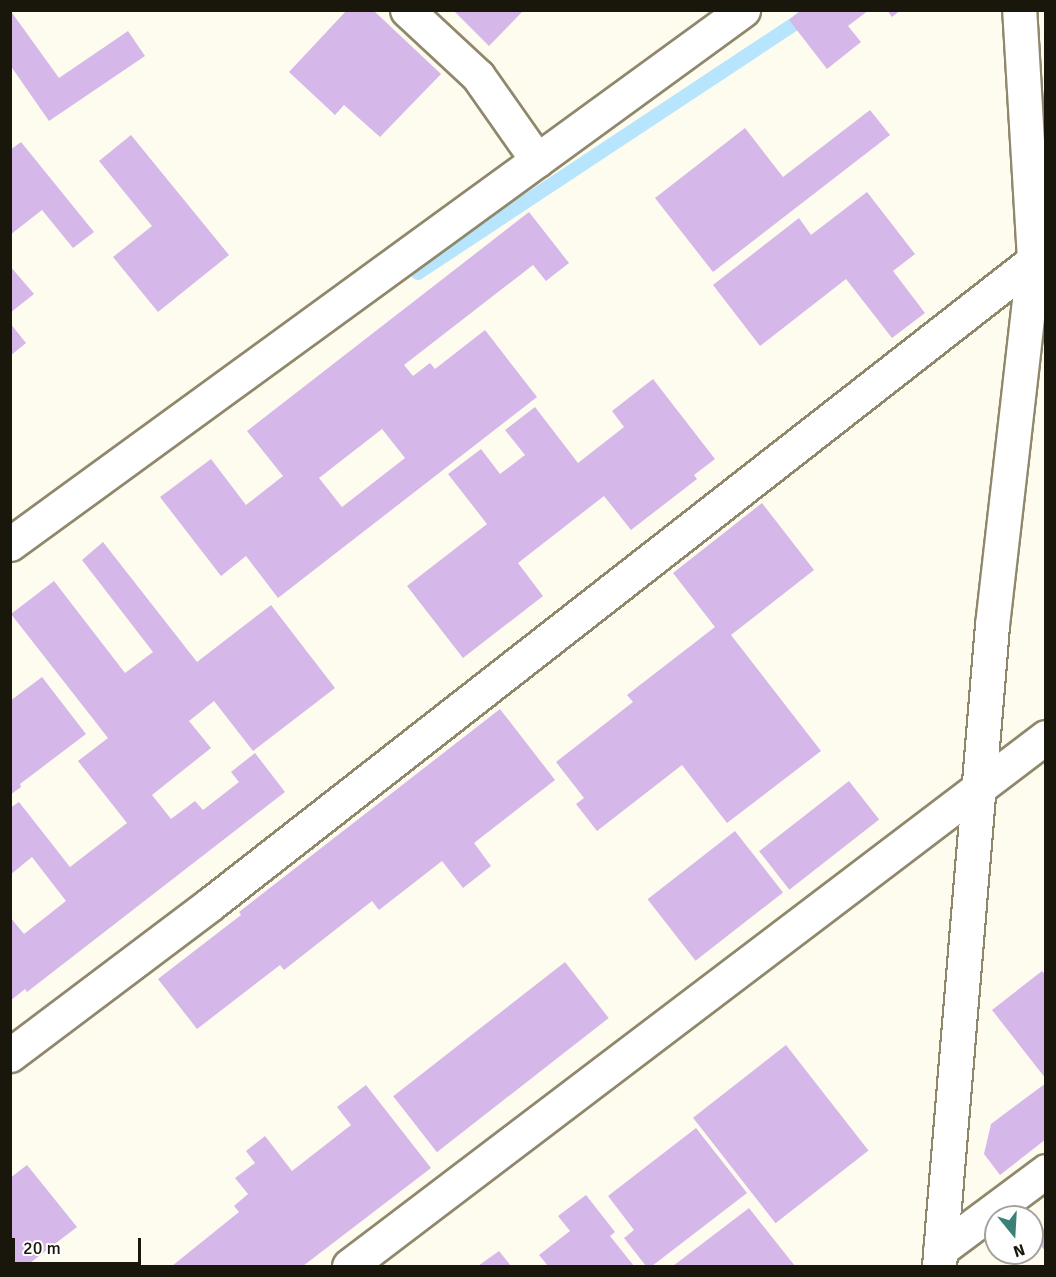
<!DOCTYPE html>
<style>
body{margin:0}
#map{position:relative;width:1056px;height:1277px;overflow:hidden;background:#fefbef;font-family:Signika,sans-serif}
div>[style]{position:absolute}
.stream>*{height:14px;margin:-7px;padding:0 7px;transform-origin:7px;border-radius:7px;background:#b6e5fd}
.building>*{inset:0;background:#d5b8e9;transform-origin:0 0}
.roads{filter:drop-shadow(2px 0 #8f886c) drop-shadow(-2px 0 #8f886c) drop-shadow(0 2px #8f886c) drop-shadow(0 -2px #8f886c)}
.minor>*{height:33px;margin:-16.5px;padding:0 16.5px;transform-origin:16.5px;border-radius:16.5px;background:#fff}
span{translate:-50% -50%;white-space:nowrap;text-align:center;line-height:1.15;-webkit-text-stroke:6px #fff;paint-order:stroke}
.frame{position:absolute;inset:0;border:12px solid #19160b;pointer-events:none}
.north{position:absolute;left:984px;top:1205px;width:60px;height:60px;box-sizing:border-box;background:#fff;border:2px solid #a3a29d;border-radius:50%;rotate:162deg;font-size:16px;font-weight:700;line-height:24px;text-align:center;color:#19160b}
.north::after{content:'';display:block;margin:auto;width:21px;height:27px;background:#3b817a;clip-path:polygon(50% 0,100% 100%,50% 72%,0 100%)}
.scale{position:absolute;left:12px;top:1238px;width:129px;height:27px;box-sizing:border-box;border:3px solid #19160b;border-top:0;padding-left:8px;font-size:18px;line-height:21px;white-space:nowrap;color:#19160b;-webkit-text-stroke:4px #fff;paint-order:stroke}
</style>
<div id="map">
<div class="stream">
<div style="left:418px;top:273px;width:465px;rotate:-33.5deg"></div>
</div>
<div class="building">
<div style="clip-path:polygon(10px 10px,59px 78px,128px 31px,145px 56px,49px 121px,10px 65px)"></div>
<div style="clip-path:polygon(347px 10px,373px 10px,441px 74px,380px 137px,344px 105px,335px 115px,289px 72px)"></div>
<div style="clip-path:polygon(453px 10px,524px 10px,489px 46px)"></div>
<div style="clip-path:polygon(801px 10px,869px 10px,848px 26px,861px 42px,827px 69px,789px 20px)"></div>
<div style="clip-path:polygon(887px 10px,901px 10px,892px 17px)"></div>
<div style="clip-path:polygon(870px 110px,890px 135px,713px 272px,655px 198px,745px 128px,783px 177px)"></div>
<div style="clip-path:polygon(131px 135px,229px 255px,158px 312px,113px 257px,152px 226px,99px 161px)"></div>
<div style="clip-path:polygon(21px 142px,94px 232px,73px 248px,42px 210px,10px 235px,10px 150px)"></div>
<div style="clip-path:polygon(867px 192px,915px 254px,893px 271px,925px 313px,892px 338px,846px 279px,760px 346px,713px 285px,799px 218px,811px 235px)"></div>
<div style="clip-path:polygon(evenodd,529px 212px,569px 263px,546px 281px,533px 265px,404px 365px,413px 376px,430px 363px,435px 369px,485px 330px,537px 397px,278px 598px,246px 556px,221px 576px,160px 497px,211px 459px,246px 505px,283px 476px,247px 431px,529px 212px,382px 429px,405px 458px,342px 507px,319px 478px,382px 429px)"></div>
<div style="clip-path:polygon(10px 266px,34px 294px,10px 313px)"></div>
<div style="clip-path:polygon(10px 323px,26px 343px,10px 356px)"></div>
<div style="clip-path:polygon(653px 379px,715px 459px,694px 475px,697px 479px,631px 530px,604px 496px,518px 563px,543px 596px,463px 658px,407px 586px,487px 524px,448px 474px,481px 449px,500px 474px,525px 455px,505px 430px,535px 407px,578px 463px,624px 427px,612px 411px)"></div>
<div style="clip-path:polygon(762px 503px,814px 570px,731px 635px,821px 751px,727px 823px,682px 765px,597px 831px,576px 804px,584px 798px,556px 762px,633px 702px,627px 695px,715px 627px,673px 573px)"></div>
<div style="clip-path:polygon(103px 542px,197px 662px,271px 605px,335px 688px,253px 751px,214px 701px,189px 721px,211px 748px,152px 795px,171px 819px,195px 801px,203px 810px,239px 782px,231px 772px,255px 753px,285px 792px,27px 992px,25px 989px,10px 1001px,10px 917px,24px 934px,66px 901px,32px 857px,10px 875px,10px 808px,19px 802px,70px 867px,127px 823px,78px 761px,108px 738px,11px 614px,54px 581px,125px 673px,153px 652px,82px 560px)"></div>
<div style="clip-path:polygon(42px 677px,86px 734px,20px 784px,21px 787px,10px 795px,10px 701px)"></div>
<div style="clip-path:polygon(500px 709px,555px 780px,474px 843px,491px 866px,463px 888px,442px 861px,379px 910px,372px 901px,284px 970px,280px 965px,197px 1029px,158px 979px,241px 915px,239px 912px)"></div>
<div style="left:849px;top:781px;width:49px;height:114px;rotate:52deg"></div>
<div style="left:735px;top:831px;width:78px;height:111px;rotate:52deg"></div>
<div style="left:565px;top:962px;width:71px;height:218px;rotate:52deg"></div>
<div style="clip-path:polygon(1042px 971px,1046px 976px,1046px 1079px,992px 1010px)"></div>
<div style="left:786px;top:1045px;width:134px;height:118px;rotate:52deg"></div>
<div style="clip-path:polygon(1046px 1083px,1046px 1139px,1000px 1175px,984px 1154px,991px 1124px)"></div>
<div style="clip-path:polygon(366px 1085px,431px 1168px,303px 1266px,172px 1266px,239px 1212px,234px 1206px,248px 1194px,235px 1178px,255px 1163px,246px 1151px,265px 1136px,292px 1171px,351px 1125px,337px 1107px)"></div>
<div style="clip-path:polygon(696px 1128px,747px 1193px,652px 1266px,646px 1266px,624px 1238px,634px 1230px,608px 1196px)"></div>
<div style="clip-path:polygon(27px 1165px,77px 1227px,26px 1266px,10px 1266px,10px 1178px)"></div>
<div style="clip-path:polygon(586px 1195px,615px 1232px,610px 1236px,634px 1266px,548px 1266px,539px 1255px,570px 1231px,558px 1216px)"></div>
<div style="clip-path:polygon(749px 1208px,795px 1266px,673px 1266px)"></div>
<div style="clip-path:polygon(1046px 1227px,1046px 1252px,1033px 1236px)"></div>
<div style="clip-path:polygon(499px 1251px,511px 1266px,478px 1266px)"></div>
</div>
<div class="roads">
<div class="minor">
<div style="left:407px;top:10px;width:97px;rotate:42.9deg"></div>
<div style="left:478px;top:76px;width:103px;rotate:54.9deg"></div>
<div style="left:10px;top:544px;width:907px;rotate:-36.07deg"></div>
<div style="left:10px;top:1055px;width:249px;rotate:-37deg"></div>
<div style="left:209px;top:905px;width:1062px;rotate:-38deg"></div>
<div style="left:940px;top:1250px;width:132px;rotate:-36.7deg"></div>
<div style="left:349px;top:1266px;width:875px;rotate:-37.2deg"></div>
<div style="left:939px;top:1266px;width:643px;rotate:-85.27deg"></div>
<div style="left:992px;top:625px;width:368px;rotate:-83.5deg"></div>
<div style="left:1034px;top:259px;width:249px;rotate:-93.4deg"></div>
</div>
</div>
<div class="frame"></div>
<div class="north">N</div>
<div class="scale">20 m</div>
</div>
